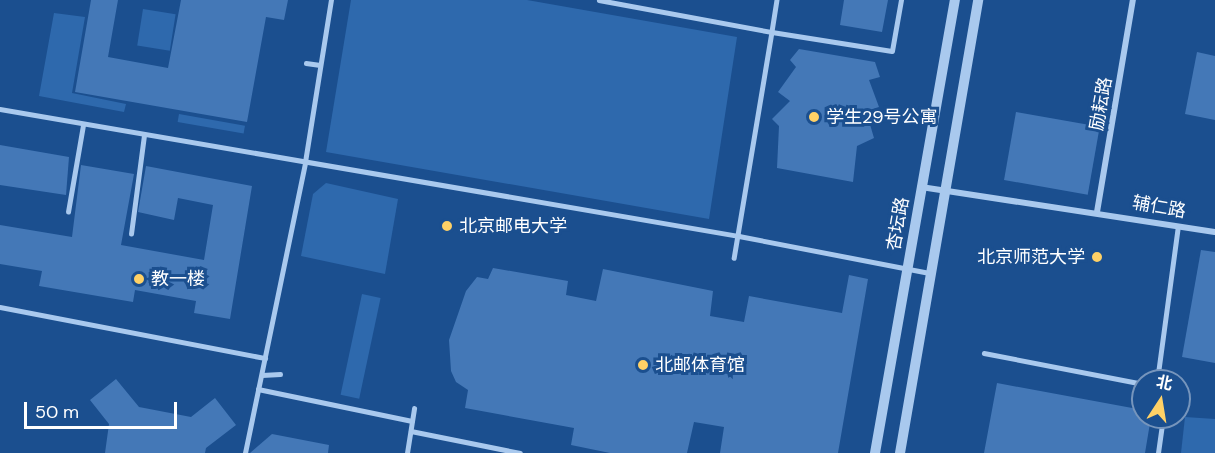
<!DOCTYPE html>
<meta charset="utf-8">
<style>
body{margin:0}
#map{position:relative;width:1215px;height:453px;overflow:hidden;background:#1b4f8f;font-family:"DM Sans","Noto Sans SC",sans-serif}
div>[style]{position:absolute}
.green>*{inset:0;background:#2e69ad;transform-origin:0 0}
.building>*{inset:0;background:#4478b7;transform-origin:0 0}
.service>*{height:4.5px;margin:-2.25px;padding:0 2.25px;transform-origin:2.25px;border-radius:2.25px;background:#a9c9ee}
.minor>*{height:6px;margin:-3px;padding:0 3px;transform-origin:3px;border-radius:3px;background:#a9c9ee}
.tertiary>*{height:10px;margin:-5px;padding:0 5px;transform-origin:5px;border-radius:5px;background:#a9c9ee}
.dots>*{width:16px;height:16px;translate:-50% -50%;box-sizing:border-box;border:3px solid #1b4f8f;border-radius:50%}
span{translate:-50% -50%;white-space:nowrap;text-align:center;line-height:1.15;-webkit-text-stroke:6px #1b4f8f;paint-order:stroke}
.street-label{font-size:18px;color:#fff}
.poi-label{font-size:18px;color:#fff}
.left{translate:0 -50%;text-align:left}
.right{translate:-100% -50%;text-align:right}
.north{position:absolute;left:1131px;top:369px;width:60px;height:60px;box-sizing:border-box;background:#1b4f8f;border:2px solid #7695bc;border-radius:50%;rotate:12deg;font-size:16px;font-weight:700;line-height:24px;text-align:center;color:#fff}
.north::after{content:'';display:block;margin:auto;width:21px;height:27px;background:#ffd166;clip-path:polygon(50% 0,100% 100%,50% 72%,0 100%)}
.scale{position:absolute;left:24px;top:402px;width:153px;height:27px;box-sizing:border-box;border:3px solid #fff;border-top:0;padding-left:8px;font-size:18px;line-height:21px;white-space:nowrap;color:#fff;-webkit-text-stroke:4px #1b4f8f;paint-order:stroke}
</style>
<div id="map">
<div class="green">
<div style="clip-path:polygon(351px 0,527px 0,737px 37px,709px 219px,326px 152px)"></div>
<div style="left:143px;top:9px;width:33px;height:37px;rotate:9deg"></div>
<div style="clip-path:polygon(54px 13px,85px 17px,72px 93px,126px 104px,124px 112px,39px 96px)"></div>
<div style="left:179px;top:114px;width:67px;height:8px;rotate:10deg"></div>
<div style="clip-path:polygon(326px 183px,398px 199px,385px 274px,301px 256px,313px 194px)"></div>
<div style="left:362px;top:294px;width:19px;height:103px;rotate:12deg"></div>
<div style="clip-path:polygon(1185px 417px,1215px 419px,1215px 453px,1181px 453px)"></div>
</div>
<div class="building">
<div style="clip-path:polygon(91px 0,118px 0,108px 57px,168px 68px,181px 0,288px 0,284px 20px,266px 17px,247px 122px,75px 92px)"></div>
<div style="clip-path:polygon(844px 0,888px 0,882px 32px,840px 25px)"></div>
<div style="clip-path:polygon(799px 49px,875px 62px,880px 77px,869px 80px,879px 107px,866px 111px,874px 138px,857px 146px,853px 182px,777px 168px,779px 126px,772px 119px,790px 101px,778px 92px,796px 67px,790px 60px)"></div>
<div style="clip-path:polygon(1197px 52px,1215px 56px,1215px 120px,1185px 114px)"></div>
<div style="left:1016px;top:112px;width:85px;height:69px;rotate:10deg"></div>
<div style="clip-path:polygon(0 145px,69px 157px,66px 195px,0 185px)"></div>
<div style="clip-path:polygon(81px 165px,134px 174px,121px 245px,204px 260px,213px 205px,178px 198px,174px 220px,138px 212px,146px 166px,252px 186px,230px 319px,194px 313px,196px 301px,135px 290px,133px 302px,39px 286px,42px 271px,0 264px,0 225px,72px 237px)"></div>
<div style="clip-path:polygon(1201px 250px,1215px 252px,1215px 363px,1182px 357px)"></div>
<div style="clip-path:polygon(493px 268px,568px 281px,566px 295px,596px 301px,603px 269px,713px 291px,710px 316px,744px 322px,749px 296px,842px 313px,849px 275px,868px 279px,838px 453px,720px 453px,724px 427px,694px 422px,687px 453px,610px 453px,571px 445px,574px 428px,465px 408px,468px 390px,456px 382px,451px 371px,449px 340px,466px 291px,477px 277px,488px 279px)"></div>
<div style="clip-path:polygon(116px 379px,139px 407px,191px 417px,215px 398px,236px 425px,206px 448px,205px 453px,105px 453px,109px 424px,90px 400px)"></div>
<div style="clip-path:polygon(997px 383px,1143px 410px,1143px 417px,1151px 417px,1145px 453px,984px 453px)"></div>
<div style="clip-path:polygon(272px 434px,329px 445px,328px 453px,250px 453px)"></div>
</div>
<div class="service">
<div style="left:599px;top:0;width:176px;rotate:10.5deg"></div>
<div style="left:772px;top:32px;width:229px;rotate:99.5deg"></div>
<div style="left:777px;top:0;width:32px;rotate:99deg"></div>
<div style="left:772px;top:32px;width:121px;rotate:9deg"></div>
<div style="left:892px;top:51px;width:52px;rotate:-80deg"></div>
<div style="left:306px;top:63px;width:14px;rotate:8deg"></div>
<div style="left:0;top:109px;width:750px;rotate:9.75deg"></div>
<div style="left:739px;top:236px;width:195px;rotate:11deg"></div>
<div style="left:68px;top:212px;width:88px;rotate:-80.2deg"></div>
<div style="left:131px;top:234px;width:100px;rotate:-82.5deg"></div>
<div style="left:0;top:307px;width:270px;rotate:10.9deg"></div>
<div style="left:984px;top:353px;width:162px;rotate:11deg"></div>
<div style="left:262px;top:375px;width:18px;rotate:-3deg"></div>
<div style="left:1157px;top:381px;width:156px;rotate:-82.3deg"></div>
<div style="left:258px;top:389px;width:157px;rotate:11.7deg"></div>
<div style="left:411px;top:431px;width:111px;rotate:11.4deg"></div>
<div style="left:245px;top:453px;width:297px;rotate:-78.3deg"></div>
<div style="left:305px;top:162px;width:164px;rotate:-80.9deg"></div>
<div style="left:407px;top:453px;width:45px;rotate:-81deg"></div>
<div style="left:1158px;top:453px;width:36px;rotate:-82deg"></div>
</div>
<div class="minor">
<div style="left:921px;top:187px;width:297px;rotate:8.7deg"></div>
<div style="left:1097px;top:212px;width:215px;rotate:-80.4deg"></div>
</div>
<div class="tertiary">
<div style="left:875px;top:453px;width:460px;rotate:-80deg"></div>
<div style="left:900px;top:453px;width:460px;rotate:-80.2deg"></div>
</div>
<div class="dots">
<div style="left:814px;top:117px;background:#ffd166"></div>
<div style="left:447px;top:226px;background:#ffd166"></div>
<div style="left:1097px;top:257px;background:#ffd166"></div>
<div style="left:139px;top:279px;background:#ffd166"></div>
<div style="left:643px;top:365px;background:#ffd166"></div>
</div>
<div class="street-label">
<span style="left:1101px;top:104px;rotate:-80deg">励耘路</span>
<span style="left:1159px;top:207px;rotate:10deg">辅仁路</span>
<span style="left:898px;top:224px;rotate:-80deg">杏坛路</span>
</div>
<div class="poi-label">
<span class="left" style="left:826px;top:117px">学生29号公寓</span>
<span class="left" style="left:459px;top:226px">北京邮电大学</span>
<span class="right" style="left:1085px;top:257px">北京师范大学</span>
<span class="left" style="left:151px;top:279px">教一楼</span>
<span class="left" style="left:655px;top:365px">北邮体育馆</span>
</div>
<div class="north">北</div>
<div class="scale">50 m</div>
</div>
